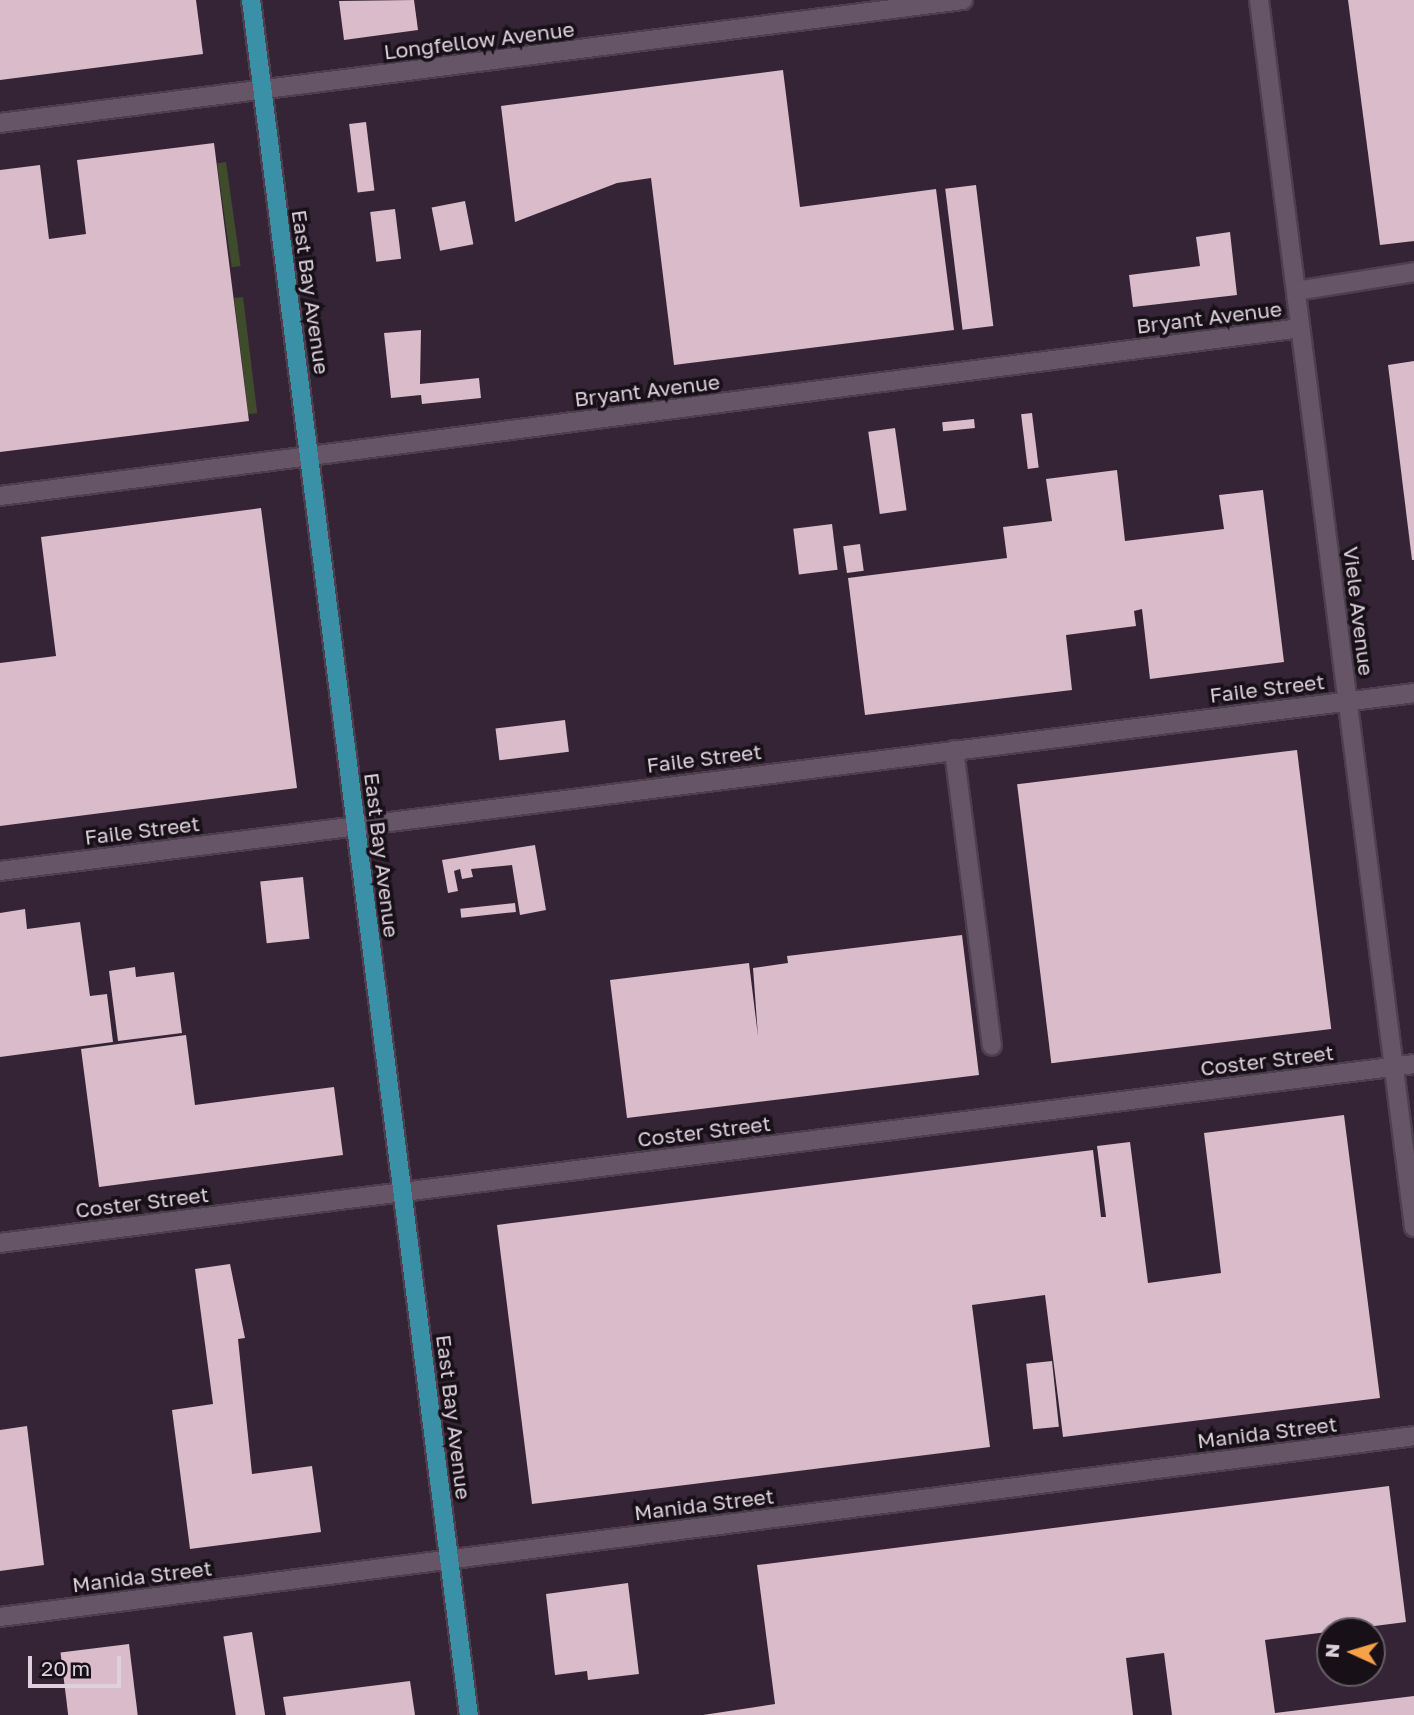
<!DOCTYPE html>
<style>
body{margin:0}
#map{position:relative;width:1414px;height:1715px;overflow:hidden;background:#342435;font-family:"Golos Text",sans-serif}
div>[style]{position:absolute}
.green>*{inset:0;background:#3f4c2b;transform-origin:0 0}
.building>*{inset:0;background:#d9bbc9;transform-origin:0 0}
.roads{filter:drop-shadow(2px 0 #4d3f4e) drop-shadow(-2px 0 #4d3f4e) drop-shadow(0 2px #4d3f4e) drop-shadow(0 -2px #4d3f4e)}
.minor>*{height:18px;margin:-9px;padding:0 9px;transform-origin:9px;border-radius:9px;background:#665467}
.major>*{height:18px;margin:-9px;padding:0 9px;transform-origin:9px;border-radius:9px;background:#3a91a7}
span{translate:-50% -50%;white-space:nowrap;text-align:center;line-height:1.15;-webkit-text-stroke:7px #171017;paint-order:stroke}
.street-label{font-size:21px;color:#dcd1dc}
.north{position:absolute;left:1316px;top:1617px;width:70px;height:70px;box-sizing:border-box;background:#171017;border:2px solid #665d66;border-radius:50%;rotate:274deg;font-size:19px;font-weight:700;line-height:28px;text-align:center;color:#dcd1dc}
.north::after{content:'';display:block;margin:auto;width:24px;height:32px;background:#f7a149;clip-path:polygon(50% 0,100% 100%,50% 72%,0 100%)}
.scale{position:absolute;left:28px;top:1656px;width:93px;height:32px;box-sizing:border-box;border:4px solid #dcd1dc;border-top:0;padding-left:9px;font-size:21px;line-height:24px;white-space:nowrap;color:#dcd1dc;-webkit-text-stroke:5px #171017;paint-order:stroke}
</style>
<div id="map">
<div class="green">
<div style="left:226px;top:162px;width:105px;height:9px;rotate:82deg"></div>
<div style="left:243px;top:297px;width:117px;height:9px;rotate:83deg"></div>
</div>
<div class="building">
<div style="clip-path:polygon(0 0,196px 0,203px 54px,0 80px)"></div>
<div style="clip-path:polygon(414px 0,418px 30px,344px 40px,339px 1px)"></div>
<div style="clip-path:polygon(1348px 0,1414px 0,1414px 241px,1380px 245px)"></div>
<div style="clip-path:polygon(783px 70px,800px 207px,936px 189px,954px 330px,674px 365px,651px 178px,617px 183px,515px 222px,501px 106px)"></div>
<div style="left:366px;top:122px;width:69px;height:17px;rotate:83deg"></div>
<div style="clip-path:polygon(214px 143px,249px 421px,0 452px,0 170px,40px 165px,49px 239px,86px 234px,77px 160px)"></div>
<div style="left:976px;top:185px;width:142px;height:31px;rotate:83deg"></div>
<div style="left:465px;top:201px;width:44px;height:34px;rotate:79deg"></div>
<div style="left:395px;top:209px;width:50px;height:25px;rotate:83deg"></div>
<div style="clip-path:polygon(1230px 232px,1237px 295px,1133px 307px,1129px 275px,1200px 266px,1196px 237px)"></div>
<div style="clip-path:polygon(421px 330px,420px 384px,479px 378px,481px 398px,422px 404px,421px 395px,391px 398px,384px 333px)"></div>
<div style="clip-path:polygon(1414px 361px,1414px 560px,1412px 560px,1388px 365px)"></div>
<div style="left:1032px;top:413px;width:55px;height:11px;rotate:83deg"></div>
<div style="left:974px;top:419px;width:9px;height:32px;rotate:84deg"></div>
<div style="left:895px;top:428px;width:83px;height:27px;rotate:82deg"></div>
<div style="clip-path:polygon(1117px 470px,1125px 541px,1224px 529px,1219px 495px,1263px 490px,1284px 662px,1150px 679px,1142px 609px,1134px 611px,1136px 626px,1066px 635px,1072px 690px,865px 715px,848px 578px,1007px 558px,1003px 527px,1052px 521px,1046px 479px)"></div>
<div style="clip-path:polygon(261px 508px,297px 788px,0 826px,0 663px,56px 656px,41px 537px)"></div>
<div style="left:832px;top:524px;width:46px;height:39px;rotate:83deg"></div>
<div style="left:860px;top:544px;width:27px;height:17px;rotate:82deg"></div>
<div style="left:565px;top:720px;width:32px;height:70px;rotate:83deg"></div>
<div style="left:1297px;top:750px;width:281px;height:282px;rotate:83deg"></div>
<div style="clip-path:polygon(535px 845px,546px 910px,520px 915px,512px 865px,471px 869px,473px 877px,462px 879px,460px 869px,454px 871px,458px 891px,448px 893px,442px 860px)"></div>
<div style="left:303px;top:877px;width:62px;height:43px;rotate:84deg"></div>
<div style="left:515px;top:903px;width:9px;height:55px;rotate:84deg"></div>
<div style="clip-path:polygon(25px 909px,27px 929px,80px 922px,90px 996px,107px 994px,113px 1042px,0 1057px,0 913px)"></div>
<div style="clip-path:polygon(962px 935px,979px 1075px,627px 1118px,610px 980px,749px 963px,758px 1036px,753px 968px,788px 963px,787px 956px)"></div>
<div style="clip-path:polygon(135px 967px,136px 977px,174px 972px,182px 1033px,118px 1041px,109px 971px)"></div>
<div style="clip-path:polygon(186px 1035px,195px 1105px,334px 1087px,343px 1155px,99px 1187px,81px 1049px)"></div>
<div style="clip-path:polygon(1344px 1115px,1380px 1398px,1063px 1437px,1045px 1295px,972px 1305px,990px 1447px,532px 1504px,497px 1225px,1093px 1150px,1101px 1217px,1106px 1217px,1097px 1146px,1130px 1142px,1148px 1283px,1221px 1273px,1204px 1133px)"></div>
<div style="clip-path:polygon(230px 1264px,245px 1338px,238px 1339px,252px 1474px,312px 1466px,321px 1532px,190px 1549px,172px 1410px,213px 1404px,195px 1269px)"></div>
<div style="left:1052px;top:1361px;width:66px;height:26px;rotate:84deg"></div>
<div style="clip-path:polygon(27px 1426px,44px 1565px,0 1571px,0 1430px)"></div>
<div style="clip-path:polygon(1389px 1486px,1406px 1622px,1265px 1640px,1275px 1713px,1414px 1696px,1414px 1715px,1172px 1715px,1164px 1653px,1126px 1658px,1133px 1715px,703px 1715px,775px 1704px,757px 1565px)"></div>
<div style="clip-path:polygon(628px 1583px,639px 1674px,588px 1680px,587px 1671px,555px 1675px,546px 1594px)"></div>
<div style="left:252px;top:1632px;width:84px;height:29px;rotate:81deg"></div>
<div style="left:129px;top:1644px;width:72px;height:69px;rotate:83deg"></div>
<div style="clip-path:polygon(410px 1681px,415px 1715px,286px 1715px,283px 1697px)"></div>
</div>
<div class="roads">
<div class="minor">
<div style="left:1259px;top:0;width:1237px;rotate:82.8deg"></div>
<div style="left:0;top:123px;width:971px;rotate:-7.28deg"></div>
<div style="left:1296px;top:291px;width:120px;rotate:-9.1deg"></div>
<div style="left:0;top:496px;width:1311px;rotate:-7.36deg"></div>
<div style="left:954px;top:750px;width:298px;rotate:82.7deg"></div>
<div style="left:0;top:871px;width:1425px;rotate:-7.17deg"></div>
<div style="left:0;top:1243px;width:1425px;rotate:-7.21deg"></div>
<div style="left:0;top:1617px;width:1426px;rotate:-7.29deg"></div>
</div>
<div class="major">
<div style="left:251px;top:0;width:1729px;rotate:82.76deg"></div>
</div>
</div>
<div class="street-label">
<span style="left:479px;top:40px;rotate:-7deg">Longfellow Avenue</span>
<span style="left:311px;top:292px;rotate:82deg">East Bay Avenue</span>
<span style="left:1209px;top:317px;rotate:-7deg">Bryant Avenue</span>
<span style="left:647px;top:390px;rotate:-7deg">Bryant Avenue</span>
<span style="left:1359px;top:611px;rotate:83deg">Viele Avenue</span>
<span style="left:1267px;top:688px;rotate:-7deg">Faile Street</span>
<span style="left:704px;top:758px;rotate:-7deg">Faile Street</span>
<span style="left:142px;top:830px;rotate:-7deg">Faile Street</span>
<span style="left:382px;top:855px;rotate:83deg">East Bay Avenue</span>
<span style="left:1267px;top:1060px;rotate:-7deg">Coster Street</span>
<span style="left:704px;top:1131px;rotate:-7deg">Coster Street</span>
<span style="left:142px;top:1202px;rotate:-7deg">Coster Street</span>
<span style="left:454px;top:1417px;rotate:83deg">East Bay Avenue</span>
<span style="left:1267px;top:1432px;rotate:-7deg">Manida Street</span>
<span style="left:704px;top:1504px;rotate:-7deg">Manida Street</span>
<span style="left:142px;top:1576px;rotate:-7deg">Manida Street</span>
</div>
<div class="north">N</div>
<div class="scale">20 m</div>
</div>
